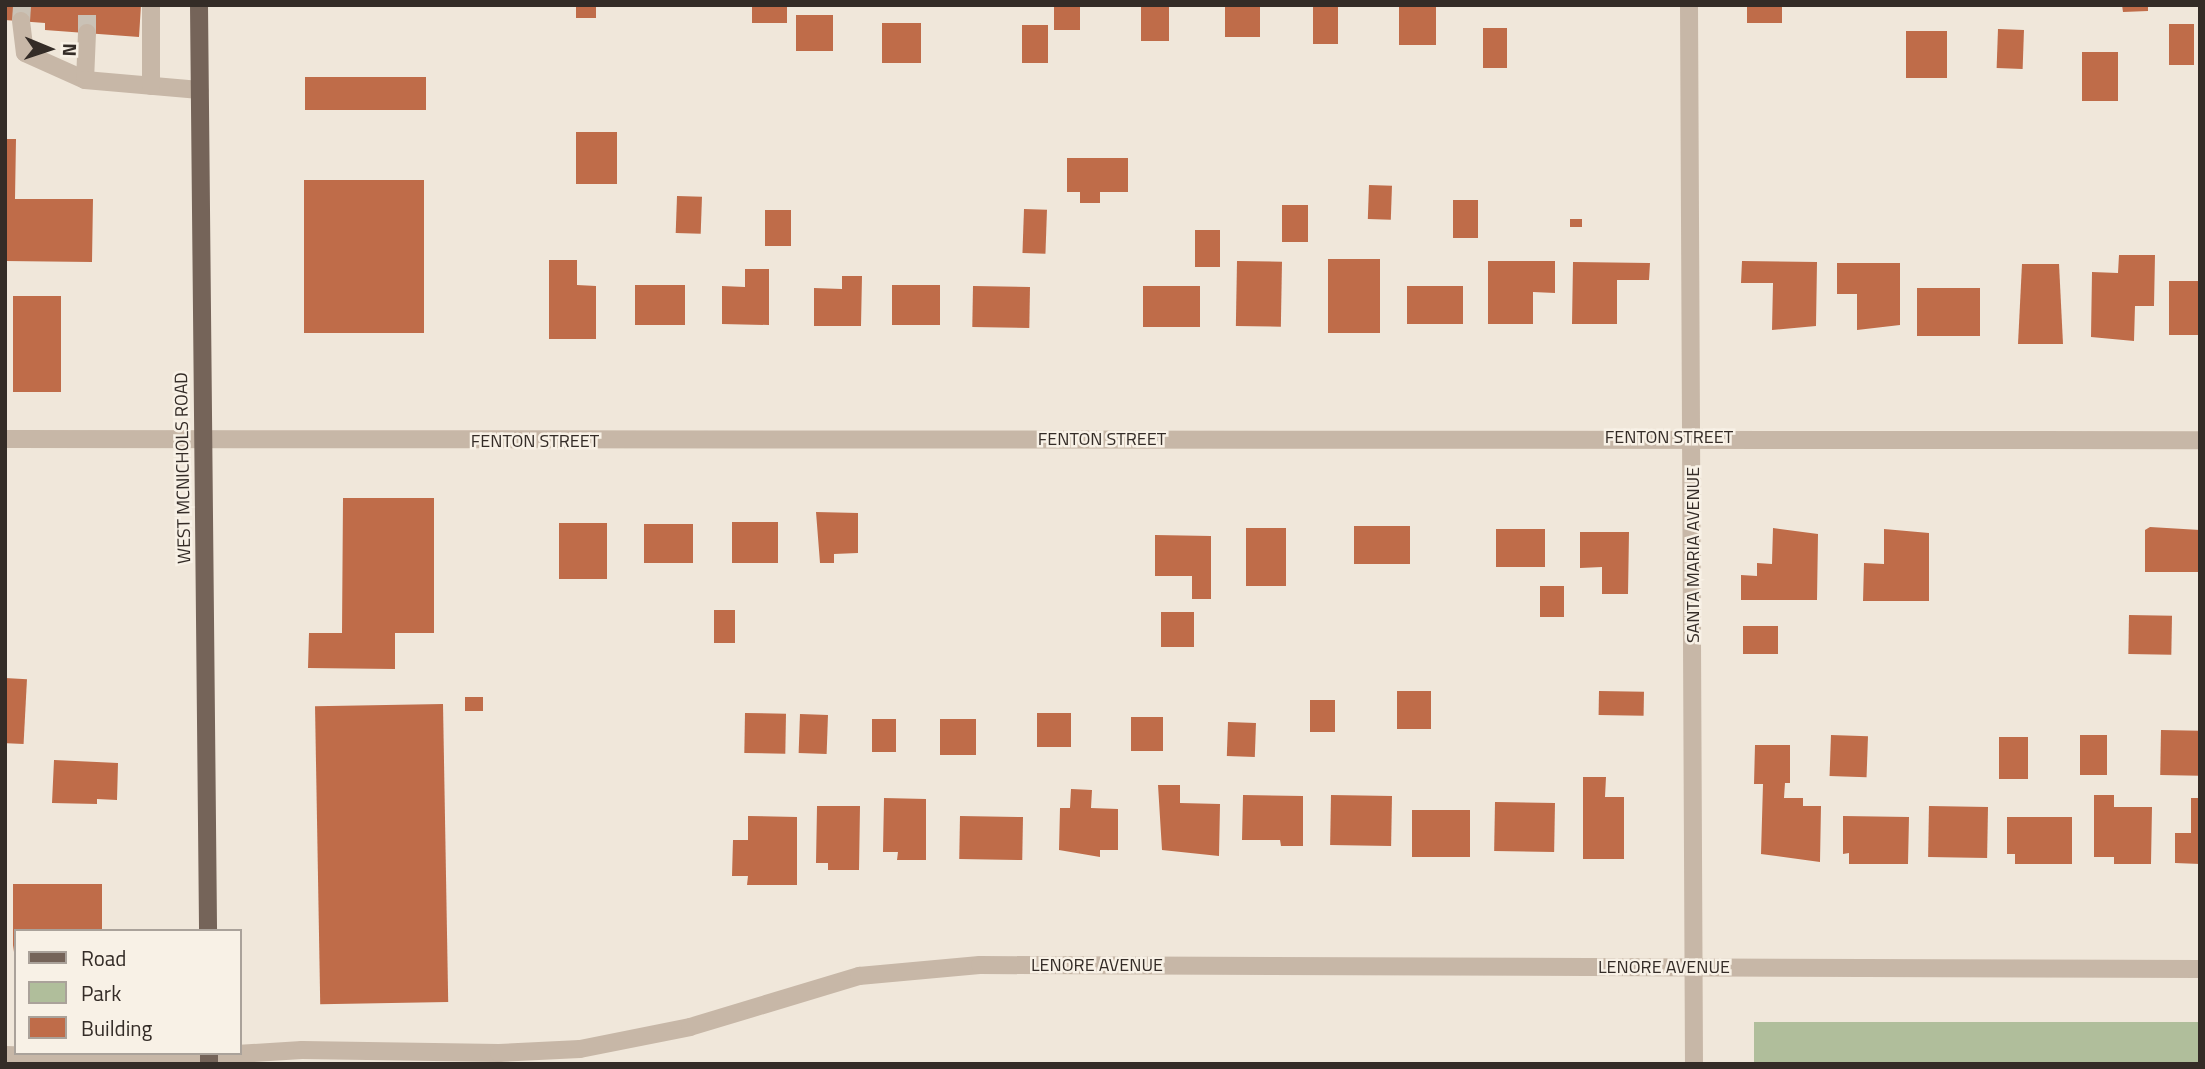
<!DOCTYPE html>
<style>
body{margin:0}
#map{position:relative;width:2205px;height:1069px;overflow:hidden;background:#f0e7da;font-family:"Titillium Web",sans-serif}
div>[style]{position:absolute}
.green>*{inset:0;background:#b0be9b;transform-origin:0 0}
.building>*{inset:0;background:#bf6c49;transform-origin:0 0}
.minor-tunnel>*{height:18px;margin-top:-9px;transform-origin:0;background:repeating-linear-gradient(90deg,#cac2b6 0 18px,transparent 0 27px)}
.minor>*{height:18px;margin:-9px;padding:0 9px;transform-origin:9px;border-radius:9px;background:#c7b7a7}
.major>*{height:18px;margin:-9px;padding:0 9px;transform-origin:9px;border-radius:9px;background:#756459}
span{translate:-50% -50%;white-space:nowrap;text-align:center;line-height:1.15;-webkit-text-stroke:5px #f8f1e6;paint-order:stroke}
.street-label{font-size:18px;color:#342c27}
.frame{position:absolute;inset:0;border:7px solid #342c27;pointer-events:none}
.legend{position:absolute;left:14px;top:929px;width:228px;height:126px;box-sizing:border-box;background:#f8f1e6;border:2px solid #aaa29a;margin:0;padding:9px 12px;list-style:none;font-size:21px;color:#342c27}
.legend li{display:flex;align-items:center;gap:14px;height:35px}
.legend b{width:35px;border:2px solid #aaa29a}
.north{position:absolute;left:14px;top:14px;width:70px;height:70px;-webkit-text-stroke:5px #f8f1e6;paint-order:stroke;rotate:92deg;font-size:19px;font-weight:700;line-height:28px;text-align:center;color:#342c27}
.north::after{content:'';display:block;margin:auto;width:24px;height:32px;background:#342c27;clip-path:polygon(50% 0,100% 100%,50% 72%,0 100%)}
</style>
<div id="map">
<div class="green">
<div style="left:1754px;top:1022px;width:446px;height:42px"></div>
</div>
<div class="building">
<div style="clip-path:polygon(5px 5px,141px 5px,139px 37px,45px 30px,45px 23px,5px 20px)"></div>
<div style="left:576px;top:5px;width:20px;height:13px"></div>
<div style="left:752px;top:5px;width:35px;height:18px"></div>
<div style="left:1054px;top:5px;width:26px;height:25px"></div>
<div style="left:1141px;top:5px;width:28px;height:36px"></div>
<div style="left:1225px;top:5px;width:35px;height:32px"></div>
<div style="left:1313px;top:5px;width:25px;height:39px"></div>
<div style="left:1747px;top:5px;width:35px;height:18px"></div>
<div style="clip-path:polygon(2122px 5px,2148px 5px,2148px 11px,2123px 12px)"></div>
<div style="left:1399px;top:7px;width:37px;height:38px"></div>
<div style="left:796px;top:15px;width:37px;height:36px"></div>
<div style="left:882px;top:23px;width:39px;height:40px"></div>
<div style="left:2169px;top:24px;width:25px;height:41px"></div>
<div style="left:1022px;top:25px;width:26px;height:38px"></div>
<div style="left:1483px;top:28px;width:24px;height:40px"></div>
<div style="left:1998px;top:29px;width:26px;height:39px;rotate:2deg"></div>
<div style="left:1906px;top:31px;width:41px;height:47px"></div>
<div style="left:2082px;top:52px;width:36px;height:49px"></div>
<div style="left:305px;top:77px;width:121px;height:33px"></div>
<div style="left:576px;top:132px;width:41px;height:52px"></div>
<div style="clip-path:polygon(5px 139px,16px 139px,15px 199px,93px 199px,92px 262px,5px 261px)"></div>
<div style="clip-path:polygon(1067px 158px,1128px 158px,1128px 192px,1100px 192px,1100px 203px,1080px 203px,1080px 192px,1067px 192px)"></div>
<div style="left:304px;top:180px;width:120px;height:153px"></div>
<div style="left:1369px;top:185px;width:23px;height:34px;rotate:2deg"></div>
<div style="left:677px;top:196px;width:25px;height:37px;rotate:2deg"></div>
<div style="left:1453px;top:200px;width:25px;height:38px"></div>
<div style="left:1282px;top:205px;width:26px;height:37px"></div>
<div style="left:1024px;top:209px;width:23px;height:44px;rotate:2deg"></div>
<div style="left:765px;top:210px;width:26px;height:36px"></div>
<div style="left:1570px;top:219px;width:12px;height:8px"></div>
<div style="left:1195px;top:230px;width:25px;height:37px"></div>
<div style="clip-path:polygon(2119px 255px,2155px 255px,2154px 306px,2135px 306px,2134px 341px,2091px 337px,2092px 272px,2118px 273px)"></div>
<div style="left:1328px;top:259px;width:52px;height:74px"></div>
<div style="clip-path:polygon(549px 260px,577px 260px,577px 285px,596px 286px,596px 339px,549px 339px)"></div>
<div style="left:1237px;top:261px;width:45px;height:65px;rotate:1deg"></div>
<div style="clip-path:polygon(1488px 261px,1555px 261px,1555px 293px,1533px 292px,1533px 324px,1488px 324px)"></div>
<div style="clip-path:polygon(1742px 261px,1817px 262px,1816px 326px,1772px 330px,1773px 283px,1741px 283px)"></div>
<div style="clip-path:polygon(1573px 262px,1650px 263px,1649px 280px,1617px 280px,1617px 324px,1572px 324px)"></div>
<div style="clip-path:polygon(1837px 263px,1900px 263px,1900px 325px,1857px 330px,1857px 294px,1837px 294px)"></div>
<div style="clip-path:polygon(2022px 264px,2059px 264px,2063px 344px,2018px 344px)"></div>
<div style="clip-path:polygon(745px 269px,769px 269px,769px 325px,722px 324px,722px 286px,745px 287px)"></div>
<div style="clip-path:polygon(842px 276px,862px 276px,861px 326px,814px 326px,814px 288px,842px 289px)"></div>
<div style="left:2169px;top:281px;width:31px;height:54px"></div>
<div style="left:635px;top:285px;width:50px;height:40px"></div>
<div style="left:940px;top:285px;width:40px;height:48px;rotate:90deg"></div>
<div style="left:973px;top:286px;width:57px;height:41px;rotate:1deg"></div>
<div style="left:1143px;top:286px;width:57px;height:41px"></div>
<div style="left:1407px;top:286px;width:56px;height:38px"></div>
<div style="left:1917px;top:288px;width:63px;height:48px"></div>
<div style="left:13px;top:296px;width:48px;height:96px"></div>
<div style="clip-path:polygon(343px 498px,434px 498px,434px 633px,395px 633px,395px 669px,308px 668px,309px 633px,342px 633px)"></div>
<div style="clip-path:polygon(816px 512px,858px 513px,858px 553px,834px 554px,834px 563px,820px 563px)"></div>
<div style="left:732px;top:522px;width:46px;height:41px"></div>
<div style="left:559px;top:523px;width:48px;height:56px"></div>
<div style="left:693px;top:524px;width:39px;height:49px;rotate:90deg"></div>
<div style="left:1354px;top:526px;width:56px;height:38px"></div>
<div style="clip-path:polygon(2150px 527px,2200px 530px,2200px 572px,2145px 572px,2145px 530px)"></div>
<div style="left:1246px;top:528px;width:40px;height:58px"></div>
<div style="clip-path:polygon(1773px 528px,1818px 534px,1817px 600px,1741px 600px,1741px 575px,1757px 576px,1757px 563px,1772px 564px)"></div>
<div style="left:1496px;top:529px;width:49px;height:38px"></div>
<div style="clip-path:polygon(1884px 529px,1929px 533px,1929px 601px,1863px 601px,1864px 563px,1884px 564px)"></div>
<div style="clip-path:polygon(1580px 532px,1629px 532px,1628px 594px,1602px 594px,1602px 567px,1580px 568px)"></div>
<div style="clip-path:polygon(1155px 535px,1211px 536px,1211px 599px,1192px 599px,1192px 576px,1155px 576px)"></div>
<div style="left:1540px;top:586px;width:24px;height:31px"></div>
<div style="left:714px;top:610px;width:21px;height:33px"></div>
<div style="left:1161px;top:612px;width:33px;height:35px"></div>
<div style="left:2129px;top:615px;width:43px;height:39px;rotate:1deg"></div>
<div style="left:1743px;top:626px;width:35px;height:28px"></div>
<div style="left:5px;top:678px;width:22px;height:65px;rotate:3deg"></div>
<div style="left:1397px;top:691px;width:34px;height:38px"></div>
<div style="left:1599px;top:691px;width:45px;height:24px;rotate:1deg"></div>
<div style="left:465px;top:697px;width:18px;height:14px"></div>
<div style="left:1310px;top:700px;width:25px;height:32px"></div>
<div style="left:443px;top:704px;width:298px;height:128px;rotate:89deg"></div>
<div style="left:745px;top:713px;width:41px;height:40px;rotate:1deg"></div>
<div style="left:1037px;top:713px;width:34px;height:34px"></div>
<div style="left:800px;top:714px;width:28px;height:39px;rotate:2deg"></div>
<div style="left:1131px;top:717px;width:32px;height:34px"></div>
<div style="left:872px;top:719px;width:24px;height:33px"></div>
<div style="left:940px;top:719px;width:36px;height:36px"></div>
<div style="left:1228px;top:722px;width:28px;height:34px;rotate:2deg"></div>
<div style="left:2161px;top:730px;width:39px;height:45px;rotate:1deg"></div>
<div style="left:1831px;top:735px;width:37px;height:41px;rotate:2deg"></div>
<div style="left:2080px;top:735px;width:27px;height:40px"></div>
<div style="left:1999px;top:737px;width:29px;height:42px"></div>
<div style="clip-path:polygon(1755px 745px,1790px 745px,1790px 783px,1785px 783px,1784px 798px,1803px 798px,1803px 806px,1821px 806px,1820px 862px,1761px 854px,1763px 784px,1754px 784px)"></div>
<div style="clip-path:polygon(54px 760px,118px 763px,117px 800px,97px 799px,97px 804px,52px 803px)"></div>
<div style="clip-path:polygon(1583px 777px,1606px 777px,1605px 797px,1624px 797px,1624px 859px,1583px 859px)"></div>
<div style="clip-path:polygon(1158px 785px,1180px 785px,1180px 803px,1220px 804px,1219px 856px,1162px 850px)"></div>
<div style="clip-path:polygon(1071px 789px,1092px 790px,1091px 808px,1118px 809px,1118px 850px,1100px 850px,1100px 857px,1059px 850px,1060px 808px,1070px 808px)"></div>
<div style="clip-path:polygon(1243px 795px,1303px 796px,1303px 846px,1281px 846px,1280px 840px,1242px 840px)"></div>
<div style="left:1331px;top:795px;width:61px;height:50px;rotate:1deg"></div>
<div style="clip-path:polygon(2094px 795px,2114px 795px,2114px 807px,2152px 807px,2151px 864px,2114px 864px,2114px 857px,2094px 857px)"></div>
<div style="clip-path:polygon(884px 798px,926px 799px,926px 860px,897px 860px,898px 852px,883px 852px)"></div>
<div style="clip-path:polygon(2191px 798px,2200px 798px,2200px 864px,2175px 863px,2175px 833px,2191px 833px)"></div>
<div style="left:1495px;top:802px;width:60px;height:49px;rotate:1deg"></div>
<div style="clip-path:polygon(817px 806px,860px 806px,859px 870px,828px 870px,828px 863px,816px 863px)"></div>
<div style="left:1929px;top:806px;width:59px;height:51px;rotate:1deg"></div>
<div style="left:1412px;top:810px;width:58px;height:47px"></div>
<div style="clip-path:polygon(748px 816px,797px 817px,797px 885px,747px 885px,748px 876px,732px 876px,733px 840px,748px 840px)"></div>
<div style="left:960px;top:816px;width:63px;height:43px;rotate:1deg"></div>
<div style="clip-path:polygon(1843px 816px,1909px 817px,1908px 864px,1849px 864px,1849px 853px,1843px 854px)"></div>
<div style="clip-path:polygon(2007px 817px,2072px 817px,2072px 864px,2015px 864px,2015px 854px,2007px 854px)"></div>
<div style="clip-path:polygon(13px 884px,102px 884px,102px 931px,16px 931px,13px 952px)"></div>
</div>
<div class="minor-tunnel">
<div style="left:21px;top:21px;width:16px;rotate:-86deg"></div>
<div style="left:87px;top:33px;width:28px;rotate:-90deg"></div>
</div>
<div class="minor">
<div style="left:1689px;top:5px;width:1059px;rotate:89.73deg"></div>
<div style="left:21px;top:21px;width:32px;rotate:83deg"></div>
<div style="left:25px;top:53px;width:66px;rotate:24.2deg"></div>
<div style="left:87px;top:33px;width:47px;rotate:92.4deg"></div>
<div style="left:85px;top:80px;width:115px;rotate:5deg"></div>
<div style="left:151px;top:86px;width:81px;rotate:-90deg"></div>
<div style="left:5px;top:439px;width:2195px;rotate:0.03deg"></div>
<div style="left:5px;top:1055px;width:151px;rotate:1.5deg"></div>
<div style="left:156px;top:1059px;width:146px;rotate:-3.5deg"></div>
<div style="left:302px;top:1050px;width:197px;rotate:0.9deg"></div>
<div style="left:499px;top:1053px;width:81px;rotate:-2.8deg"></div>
<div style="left:580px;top:1049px;width:112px;rotate:-11.3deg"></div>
<div style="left:690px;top:1027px;width:177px;rotate:-16.8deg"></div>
<div style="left:859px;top:976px;width:121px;rotate:-5.2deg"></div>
<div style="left:980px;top:965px;width:1220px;rotate:0.19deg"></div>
</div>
<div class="major">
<div style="left:199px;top:5px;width:926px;rotate:89.44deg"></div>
<div style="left:209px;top:1053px;width:11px;rotate:90deg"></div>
</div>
<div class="street-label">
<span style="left:1669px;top:437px">FENTON STREET</span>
<span style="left:1102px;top:439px">FENTON STREET</span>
<span style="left:535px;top:441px">FENTON STREET</span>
<span style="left:183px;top:468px;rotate:-91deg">WEST MCNICHOLS ROAD</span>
<span style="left:1693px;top:555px;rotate:-90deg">SANTA MARIA AVENUE</span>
<span style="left:1097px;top:965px">LENORE AVENUE</span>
<span style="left:1664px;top:967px">LENORE AVENUE</span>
</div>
<div class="frame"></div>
<ul class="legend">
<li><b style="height:9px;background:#756459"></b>Road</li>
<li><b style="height:19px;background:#b0be9b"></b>Park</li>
<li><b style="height:19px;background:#bf6c49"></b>Building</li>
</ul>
<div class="north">N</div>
</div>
